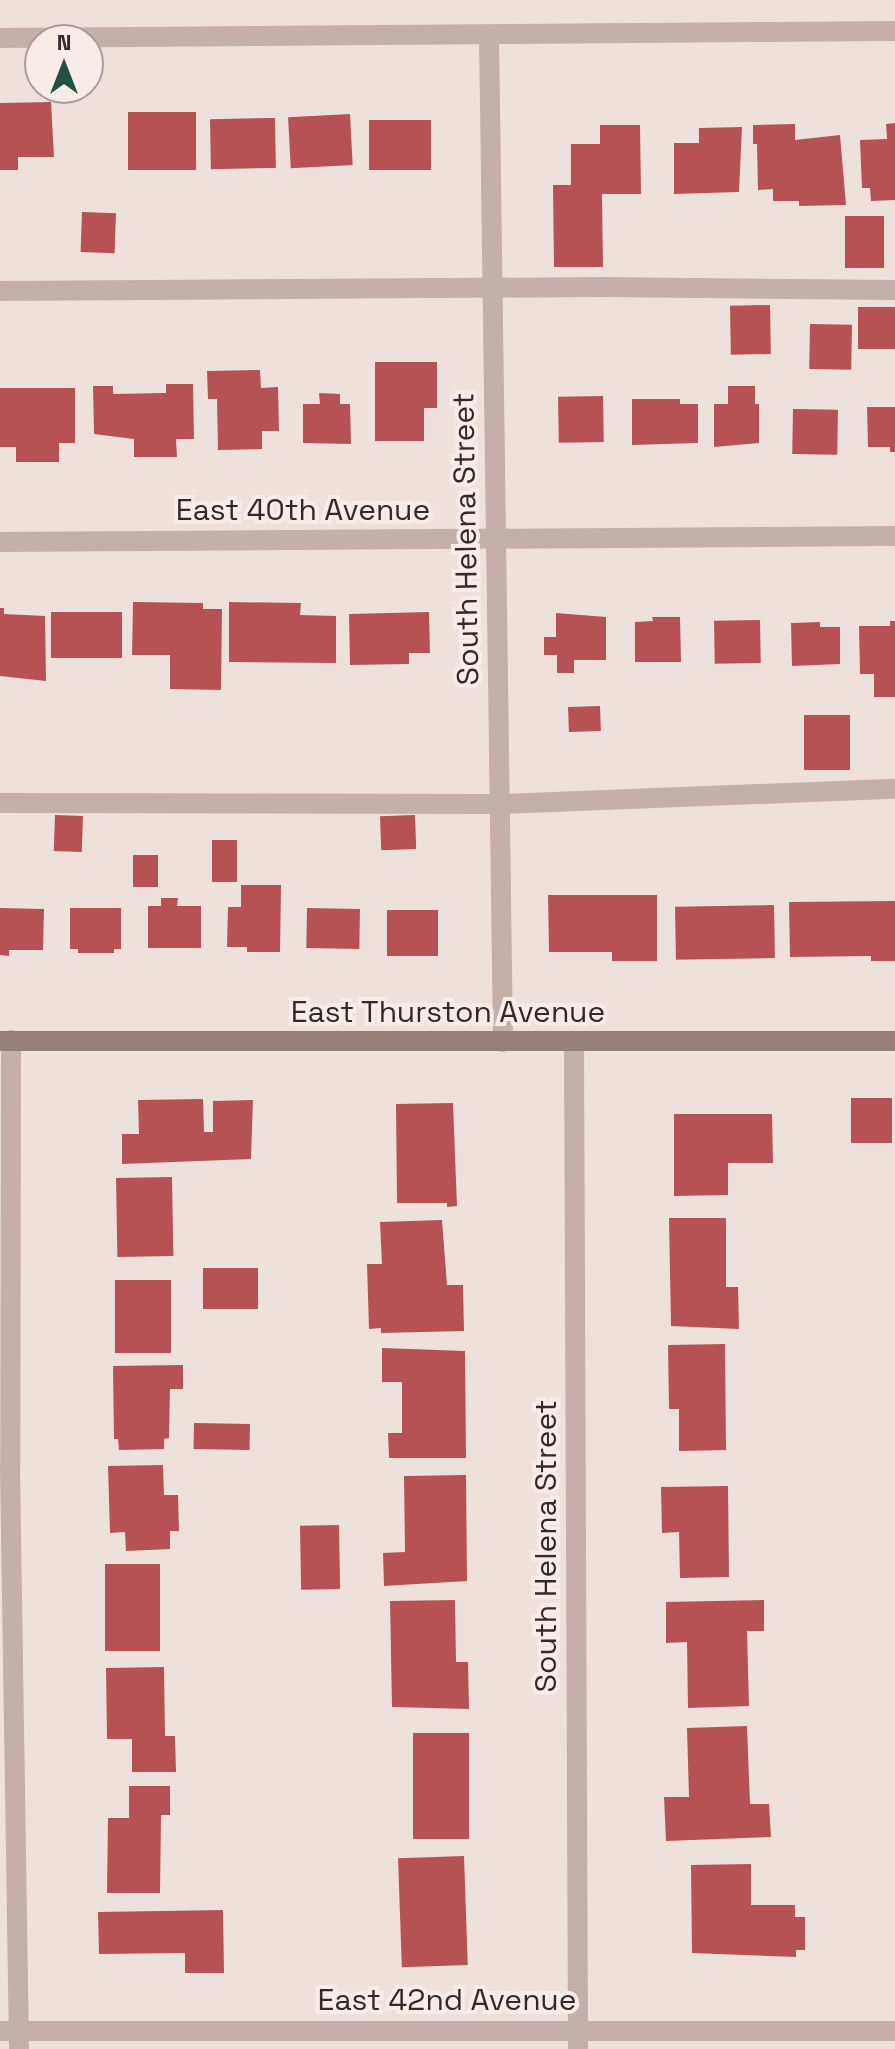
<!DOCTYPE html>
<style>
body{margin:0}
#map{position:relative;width:895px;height:2049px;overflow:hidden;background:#eee1dc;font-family:"Space Grotesk",sans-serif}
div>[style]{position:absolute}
.building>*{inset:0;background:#b65254;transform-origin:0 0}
.lane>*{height:20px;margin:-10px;padding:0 10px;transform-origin:10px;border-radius:10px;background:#c5afaa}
.street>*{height:20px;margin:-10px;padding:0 10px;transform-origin:10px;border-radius:10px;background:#c5afaa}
.secondary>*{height:20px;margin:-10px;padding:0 10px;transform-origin:10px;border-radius:10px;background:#987e7b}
span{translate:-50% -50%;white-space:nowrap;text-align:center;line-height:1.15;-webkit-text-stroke:8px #f7ece8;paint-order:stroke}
.street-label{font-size:30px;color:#332928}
.north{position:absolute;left:24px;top:24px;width:80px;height:80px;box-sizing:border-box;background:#f7ece8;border:2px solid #a99e9b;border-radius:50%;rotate:0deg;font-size:22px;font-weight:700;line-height:32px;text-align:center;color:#332928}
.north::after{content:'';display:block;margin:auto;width:28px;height:36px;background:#234f47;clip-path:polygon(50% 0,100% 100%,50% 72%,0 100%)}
</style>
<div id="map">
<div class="building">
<div style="clip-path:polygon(51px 102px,54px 157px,18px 157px,18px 170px,0 170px,0 103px)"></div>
<div style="left:128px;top:112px;width:68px;height:58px"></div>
<div style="left:350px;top:114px;width:51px;height:62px;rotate:87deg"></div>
<div style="left:275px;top:118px;width:50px;height:65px;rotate:89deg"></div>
<div style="left:369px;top:120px;width:62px;height:50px"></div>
<div style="clip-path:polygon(895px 123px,895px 200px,871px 201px,870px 188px,862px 188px,860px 140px,887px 139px,886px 124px)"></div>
<div style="clip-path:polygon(795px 124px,795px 140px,840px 135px,846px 205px,799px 206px,799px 201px,773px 201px,773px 189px,758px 190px,757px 144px,753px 144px,753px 125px)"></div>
<div style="clip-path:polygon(600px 125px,640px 125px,641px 194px,602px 194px,603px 267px,554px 267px,553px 185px,571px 185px,571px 144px,600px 144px)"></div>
<div style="clip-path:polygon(742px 127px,739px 192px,674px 194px,674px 143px,699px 143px,699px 128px)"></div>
<div style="left:82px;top:212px;width:34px;height:40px;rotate:2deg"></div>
<div style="left:845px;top:216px;width:39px;height:52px"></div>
<div style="left:770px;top:305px;width:49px;height:40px;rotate:89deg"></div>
<div style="left:858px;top:307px;width:37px;height:42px"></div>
<div style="left:810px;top:324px;width:42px;height:45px;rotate:1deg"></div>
<div style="clip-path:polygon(375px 362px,437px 362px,437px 408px,424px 408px,424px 441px,375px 441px)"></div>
<div style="clip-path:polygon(260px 370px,261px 388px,278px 387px,279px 431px,262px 431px,262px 449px,218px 450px,217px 399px,208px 399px,207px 371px)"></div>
<div style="clip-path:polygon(166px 384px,193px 384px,194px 439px,176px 439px,177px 457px,134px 457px,134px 439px,94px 434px,93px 386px,113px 386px,113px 394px,166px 393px)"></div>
<div style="clip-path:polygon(728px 386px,755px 386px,755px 404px,759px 404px,759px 443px,714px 447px,714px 404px,728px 404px)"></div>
<div style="clip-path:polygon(0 388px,75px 388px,75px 443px,59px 443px,59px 462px,16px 462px,16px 447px,0 447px)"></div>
<div style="clip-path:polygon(319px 393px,340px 394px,340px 404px,350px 404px,351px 444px,303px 443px,303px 404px,320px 404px)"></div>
<div style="left:603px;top:396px;width:46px;height:45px;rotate:89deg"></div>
<div style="clip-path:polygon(632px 399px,680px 399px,680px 404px,698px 404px,698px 443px,632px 445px)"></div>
<div style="clip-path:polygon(867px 407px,895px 407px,895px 452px,890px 452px,890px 447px,868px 447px)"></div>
<div style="left:793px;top:409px;width:45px;height:45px;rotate:1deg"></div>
<div style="clip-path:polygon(133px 602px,203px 603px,203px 609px,222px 609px,221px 690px,170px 689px,170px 655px,132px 655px)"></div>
<div style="clip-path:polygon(229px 602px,301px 603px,300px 615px,336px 616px,336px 663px,229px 662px)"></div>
<div style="clip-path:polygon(0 608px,4px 608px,4px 614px,45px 616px,46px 681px,0 676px)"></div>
<div style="left:51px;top:612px;width:71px;height:46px"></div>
<div style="clip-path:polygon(429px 612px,430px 653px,409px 653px,409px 664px,350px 665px,349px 614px)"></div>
<div style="clip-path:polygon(556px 613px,606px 617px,606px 660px,574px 660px,574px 673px,557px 673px,557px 655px,544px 655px,544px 637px,556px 637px)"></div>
<div style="clip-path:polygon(652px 617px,680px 617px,681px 662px,635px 662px,635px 622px,653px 621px)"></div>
<div style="left:760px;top:620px;width:43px;height:46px;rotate:89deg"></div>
<div style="clip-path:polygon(890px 621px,895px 621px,895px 697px,874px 697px,874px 674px,860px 674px,859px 626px,890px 626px)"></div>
<div style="clip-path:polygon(820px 622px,820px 627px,840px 627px,840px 664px,792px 666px,791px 623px)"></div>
<div style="left:600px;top:706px;width:25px;height:32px;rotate:88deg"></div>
<div style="left:804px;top:715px;width:46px;height:55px"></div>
<div style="left:55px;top:815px;width:28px;height:36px;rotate:2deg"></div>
<div style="left:415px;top:815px;width:34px;height:35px;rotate:88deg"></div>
<div style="left:212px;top:840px;width:25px;height:42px"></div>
<div style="left:133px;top:855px;width:25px;height:32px"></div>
<div style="clip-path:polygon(241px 885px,281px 885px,280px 952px,247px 952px,247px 947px,227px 947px,228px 907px,241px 907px)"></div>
<div style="clip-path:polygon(548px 895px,657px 895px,657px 961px,612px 961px,612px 952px,549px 952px)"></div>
<div style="clip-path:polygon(161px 898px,178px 898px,177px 906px,201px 906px,201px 948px,148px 948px,148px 906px,161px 906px)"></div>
<div style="clip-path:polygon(895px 901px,895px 961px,871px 961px,871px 956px,790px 957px,789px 902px)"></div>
<div style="left:774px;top:905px;width:53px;height:99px;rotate:89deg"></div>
<div style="clip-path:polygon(0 908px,44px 909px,43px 950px,9px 950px,9px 956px,0 955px)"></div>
<div style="clip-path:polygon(70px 908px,121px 908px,121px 949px,114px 949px,114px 953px,78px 953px,78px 949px,70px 949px)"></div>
<div style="left:307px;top:908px;width:53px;height:40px;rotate:1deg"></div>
<div style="left:387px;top:910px;width:51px;height:46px"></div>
<div style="left:851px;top:1098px;width:41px;height:45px"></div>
<div style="clip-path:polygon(203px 1099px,204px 1132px,213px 1132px,213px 1101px,253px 1100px,251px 1159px,122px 1164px,122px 1134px,139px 1134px,138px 1100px)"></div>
<div style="clip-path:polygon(453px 1103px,457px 1206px,447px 1207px,447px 1203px,397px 1203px,396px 1104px)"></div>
<div style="clip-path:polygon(674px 1114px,772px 1114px,773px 1163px,728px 1163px,728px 1195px,674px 1196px)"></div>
<div style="left:172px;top:1177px;width:79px;height:56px;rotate:89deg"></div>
<div style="clip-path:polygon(669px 1218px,726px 1218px,726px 1287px,738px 1287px,739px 1329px,671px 1326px)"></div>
<div style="clip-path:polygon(442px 1220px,447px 1285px,463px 1285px,464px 1331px,381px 1333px,381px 1328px,369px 1329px,367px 1264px,382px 1264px,380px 1222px)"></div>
<div style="left:203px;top:1268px;width:55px;height:41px"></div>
<div style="left:171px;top:1280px;width:73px;height:56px;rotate:90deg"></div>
<div style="clip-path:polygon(725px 1344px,726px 1450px,679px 1451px,679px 1409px,669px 1409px,668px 1345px)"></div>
<div style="clip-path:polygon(382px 1348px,465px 1351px,466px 1458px,389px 1458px,388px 1433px,402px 1433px,402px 1382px,382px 1382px)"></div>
<div style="clip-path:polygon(183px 1365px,183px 1389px,170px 1389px,169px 1438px,164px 1439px,164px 1449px,119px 1450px,118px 1439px,114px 1439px,113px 1366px)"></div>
<div style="left:194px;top:1423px;width:56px;height:26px;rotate:1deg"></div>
<div style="clip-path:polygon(163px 1465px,164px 1495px,178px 1495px,179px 1531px,170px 1531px,170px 1549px,126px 1551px,125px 1532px,110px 1533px,108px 1466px)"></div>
<div style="clip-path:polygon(466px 1475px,467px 1581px,384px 1586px,383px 1553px,405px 1552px,404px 1476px)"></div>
<div style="clip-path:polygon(728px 1486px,729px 1577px,680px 1578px,679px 1532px,662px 1533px,661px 1487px)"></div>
<div style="left:339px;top:1525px;width:64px;height:39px;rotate:89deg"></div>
<div style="left:105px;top:1564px;width:55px;height:87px"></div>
<div style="clip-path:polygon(455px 1600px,456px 1662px,468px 1662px,469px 1709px,392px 1707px,390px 1601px)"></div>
<div style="clip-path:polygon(764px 1600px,764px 1631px,747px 1631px,749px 1706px,688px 1708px,687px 1642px,666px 1643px,666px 1602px)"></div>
<div style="clip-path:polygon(164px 1667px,165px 1736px,175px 1736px,176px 1772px,132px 1772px,132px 1739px,107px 1739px,106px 1668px)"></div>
<div style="clip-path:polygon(747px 1726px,750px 1804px,769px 1804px,771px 1837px,666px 1841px,664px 1797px,689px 1797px,687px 1728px)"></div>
<div style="left:413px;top:1733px;width:56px;height:106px"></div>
<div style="clip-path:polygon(129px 1786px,170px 1786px,170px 1815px,161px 1815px,160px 1893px,107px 1893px,108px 1818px,129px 1818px)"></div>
<div style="left:464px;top:1856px;width:109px;height:66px;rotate:88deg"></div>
<div style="clip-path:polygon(751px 1864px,751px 1905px,795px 1905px,795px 1917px,805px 1917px,805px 1950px,796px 1950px,796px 1957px,692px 1953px,691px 1865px)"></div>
<div style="clip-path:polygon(223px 1910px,224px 1973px,185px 1973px,185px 1953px,99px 1954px,98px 1912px)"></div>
</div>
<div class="lane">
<div style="left:0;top:291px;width:602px;rotate:-0.38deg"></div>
<div style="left:602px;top:287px;width:293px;rotate:0.6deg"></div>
<div style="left:0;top:803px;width:500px;rotate:0.11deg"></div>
<div style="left:500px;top:804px;width:395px;rotate:-2.2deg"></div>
</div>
<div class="street">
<div style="left:489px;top:35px;width:1007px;rotate:89.2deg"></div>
<div style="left:0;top:38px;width:895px;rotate:-0.45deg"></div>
<div style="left:0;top:542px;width:895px;rotate:-0.38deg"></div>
<div style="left:11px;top:1040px;width:428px;rotate:90.1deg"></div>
<div style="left:10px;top:1468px;width:581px;rotate:89.11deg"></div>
<div style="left:574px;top:1042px;width:1007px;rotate:89.77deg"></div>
<div style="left:0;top:2031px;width:895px"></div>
</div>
<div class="secondary">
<div style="left:0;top:1041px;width:895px"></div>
</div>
<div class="street-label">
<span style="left:303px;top:510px">East 40th Avenue</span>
<span style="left:466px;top:539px;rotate:-91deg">South Helena Street</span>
<span style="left:448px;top:1012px">East Thurston Avenue</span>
<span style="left:546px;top:1546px;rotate:-90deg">South Helena Street</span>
<span style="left:447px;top:2000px">East 42nd Avenue</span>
</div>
<div class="north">N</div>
</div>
